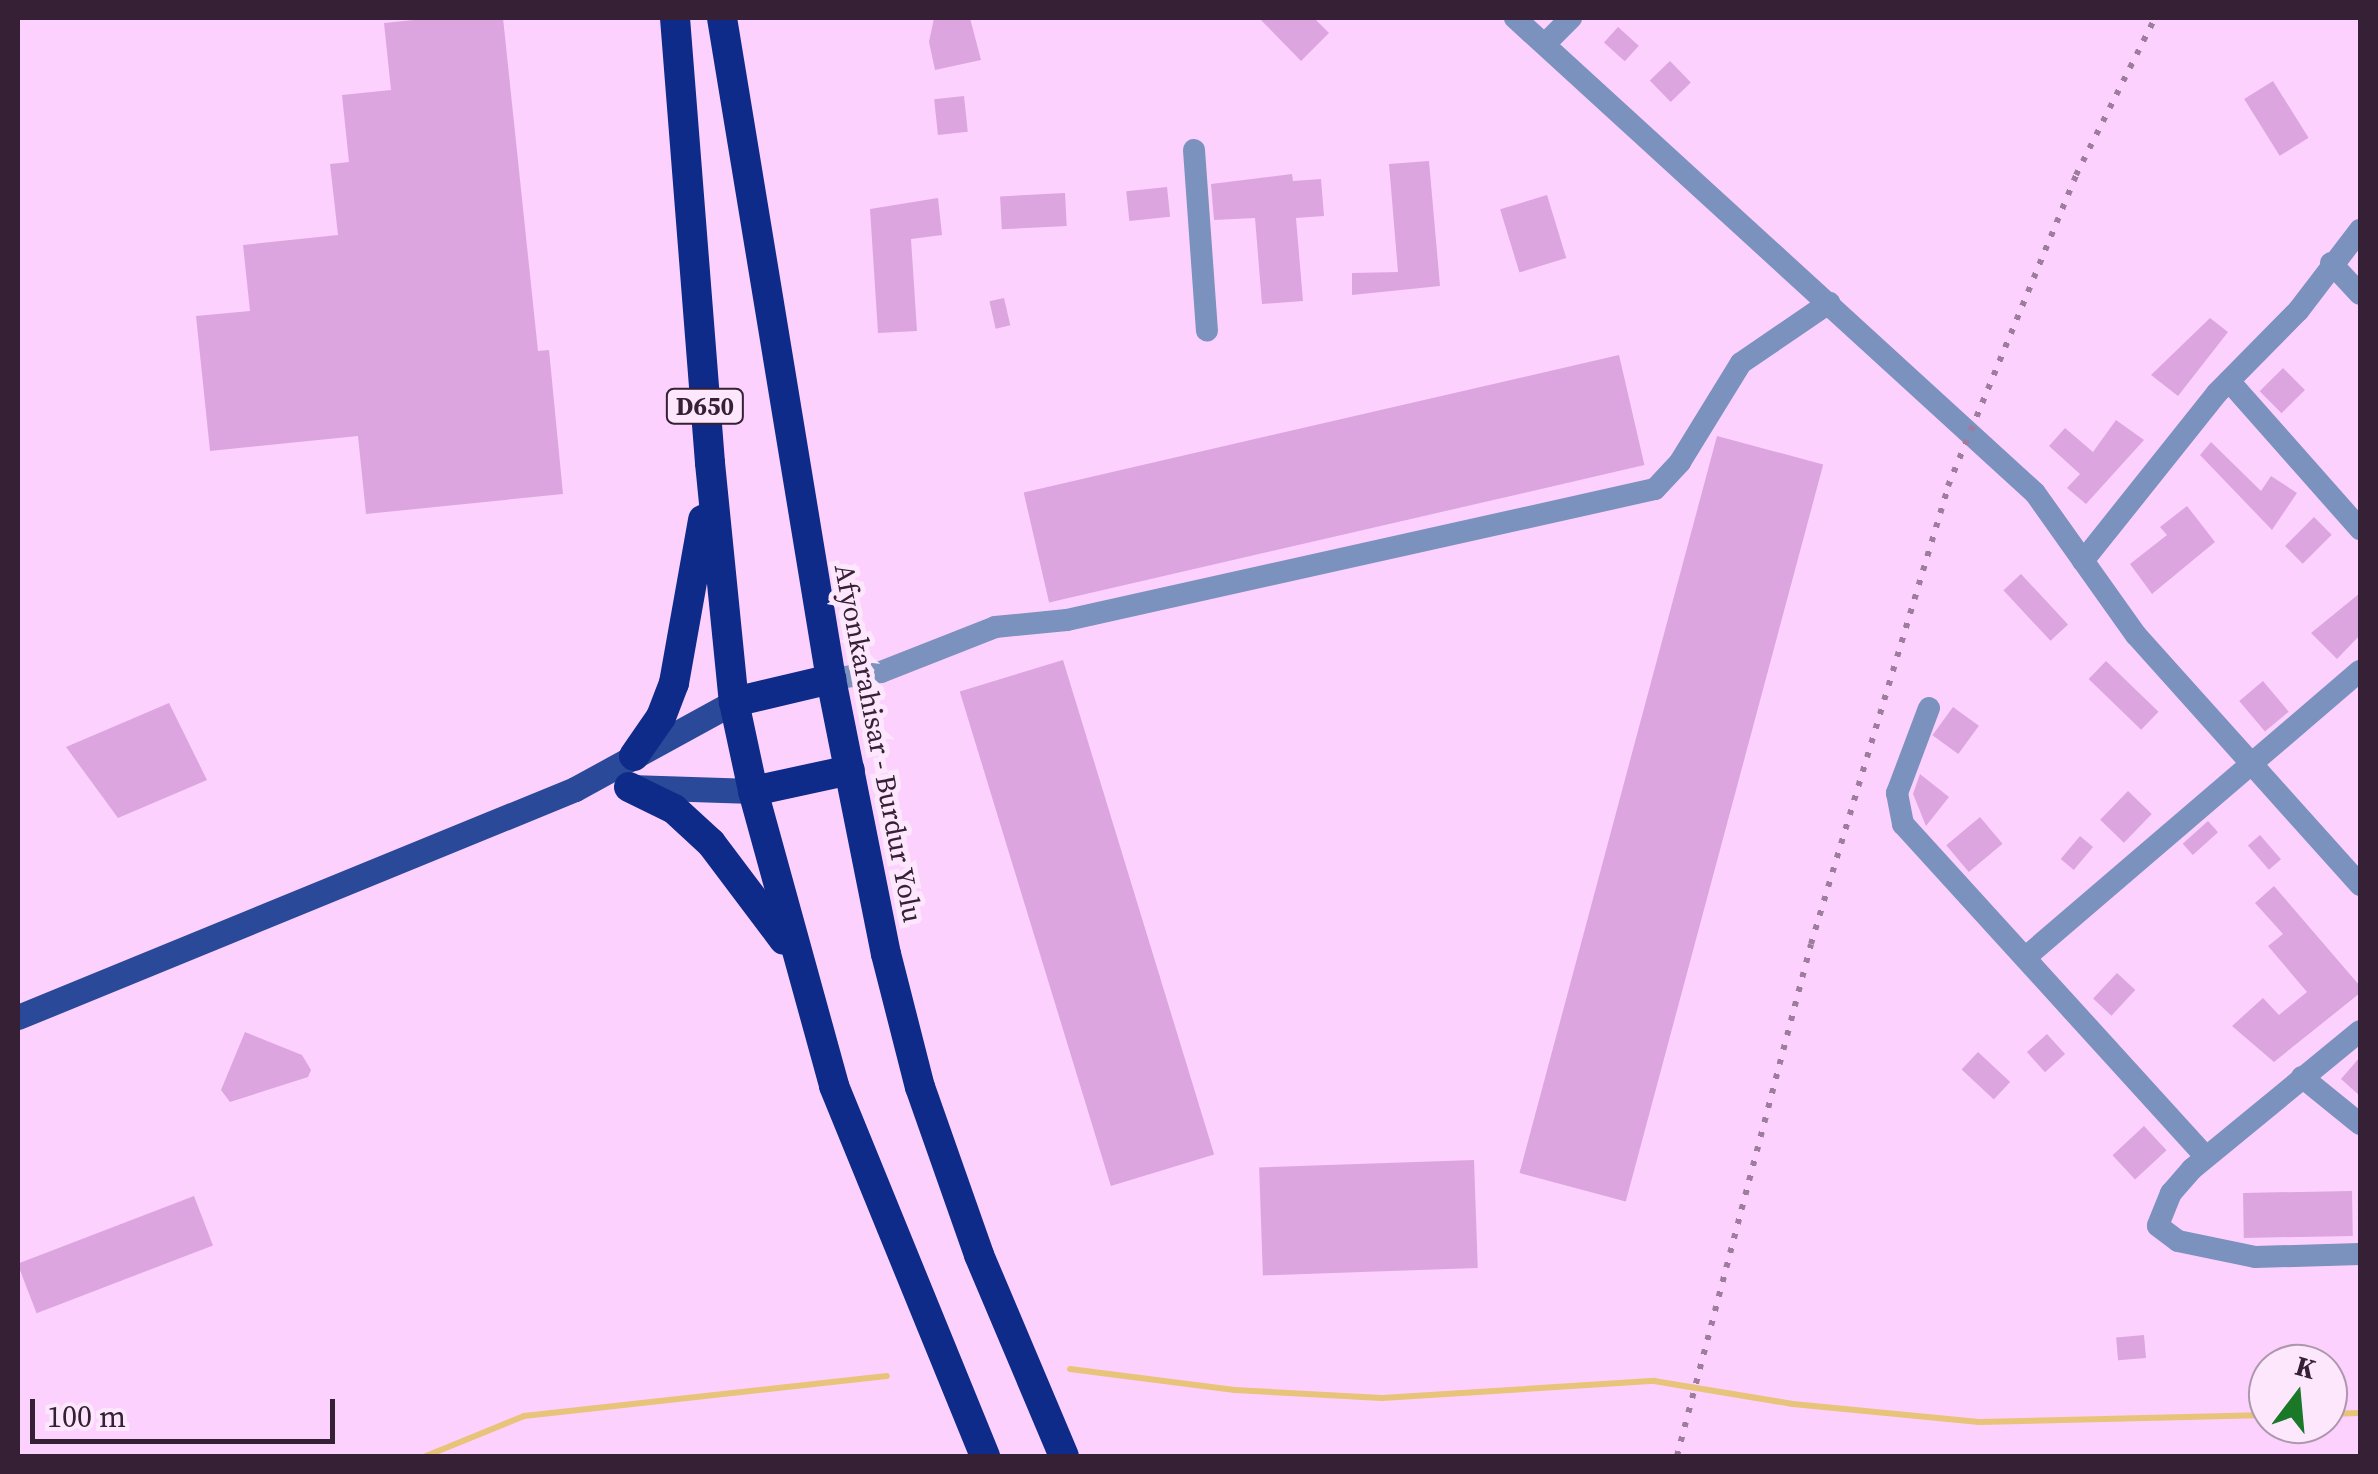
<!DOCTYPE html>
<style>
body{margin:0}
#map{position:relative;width:2378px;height:1474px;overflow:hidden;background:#fdd1fe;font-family:"Source Serif 4",serif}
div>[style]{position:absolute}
.stream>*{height:6px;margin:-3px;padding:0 3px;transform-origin:3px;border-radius:3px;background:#e7c47a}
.building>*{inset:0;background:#dca5df;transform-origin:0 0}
.minor>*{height:22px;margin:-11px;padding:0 11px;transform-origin:11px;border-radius:11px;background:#7b91be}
.major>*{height:25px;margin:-12.5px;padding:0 12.5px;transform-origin:12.5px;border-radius:12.5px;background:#2a4999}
.highway>*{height:30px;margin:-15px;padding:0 15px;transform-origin:15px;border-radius:15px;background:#0e2b8a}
.rail>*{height:6px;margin-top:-3px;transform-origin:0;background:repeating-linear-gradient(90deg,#9d7c9e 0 5px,transparent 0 15px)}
span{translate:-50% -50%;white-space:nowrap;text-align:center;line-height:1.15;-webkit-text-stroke:10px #fde7fd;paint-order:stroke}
.shield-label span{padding:2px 8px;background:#fde7fd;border:2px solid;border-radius:8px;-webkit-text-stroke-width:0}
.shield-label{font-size:25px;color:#352036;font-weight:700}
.street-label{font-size:28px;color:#352036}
.frame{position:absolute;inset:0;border:20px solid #352036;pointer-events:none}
.north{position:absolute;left:2248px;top:1344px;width:100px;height:100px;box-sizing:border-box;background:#fde7fd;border:2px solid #ad97ad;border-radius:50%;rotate:16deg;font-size:28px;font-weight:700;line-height:40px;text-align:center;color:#352036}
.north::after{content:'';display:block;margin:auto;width:35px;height:45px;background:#1a7828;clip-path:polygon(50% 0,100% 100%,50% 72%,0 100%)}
.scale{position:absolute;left:30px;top:1399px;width:305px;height:45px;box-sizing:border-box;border:5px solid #352036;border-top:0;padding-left:12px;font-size:30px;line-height:35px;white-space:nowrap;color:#352036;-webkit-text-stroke:8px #fde7fd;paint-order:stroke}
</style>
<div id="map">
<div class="stream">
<div style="left:1070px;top:1369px;width:166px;rotate:7.3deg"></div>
<div style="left:1235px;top:1390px;width:147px;rotate:3.1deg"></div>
<div style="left:1382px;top:1398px;width:273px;rotate:-3.6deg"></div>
<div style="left:1654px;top:1381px;width:141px;rotate:9.4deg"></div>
<div style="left:1793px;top:1404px;width:187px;rotate:5.5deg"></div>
<div style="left:1979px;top:1422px;width:289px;rotate:-1.4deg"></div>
<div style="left:2328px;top:1414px;width:32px;rotate:-2deg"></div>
<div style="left:426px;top:1456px;width:106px;rotate:-22.2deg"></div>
<div style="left:524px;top:1416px;width:365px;rotate:-6.3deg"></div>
</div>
<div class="building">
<div style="clip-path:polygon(434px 18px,503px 18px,538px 351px,549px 350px,563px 494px,366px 514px,358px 436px,210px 451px,196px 316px,250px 311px,243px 245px,338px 235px,330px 164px,349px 162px,342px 95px,391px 90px,384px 23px)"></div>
<div style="clip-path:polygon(934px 18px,970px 18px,981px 60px,935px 70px,929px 42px)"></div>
<div style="clip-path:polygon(1259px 18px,1314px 18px,1329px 33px,1301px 61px)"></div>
<div style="left:1618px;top:27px;width:28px;height:21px;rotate:42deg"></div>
<div style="left:1670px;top:61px;width:30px;height:28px;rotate:46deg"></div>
<div style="left:2273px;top:81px;width:67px;height:34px;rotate:58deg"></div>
<div style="left:964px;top:96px;width:36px;height:30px;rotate:84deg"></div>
<div style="clip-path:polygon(1429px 161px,1440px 286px,1352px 295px,1352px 273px,1398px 272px,1389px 164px)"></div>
<div style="clip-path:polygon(1292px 174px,1293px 181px,1321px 179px,1324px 216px,1296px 218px,1303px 301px,1262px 304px,1255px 218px,1214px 220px,1211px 184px)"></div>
<div style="left:1167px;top:187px;width:30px;height:41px;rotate:84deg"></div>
<div style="left:1065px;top:193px;width:33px;height:65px;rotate:87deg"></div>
<div style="left:1547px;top:195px;width:66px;height:49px;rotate:73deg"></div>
<div style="clip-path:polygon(938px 198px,942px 235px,911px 239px,917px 331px,878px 333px,870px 209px)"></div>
<div style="left:1004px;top:298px;width:28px;height:15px;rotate:77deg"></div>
<div style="clip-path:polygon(2210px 318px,2228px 332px,2178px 396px,2151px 375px)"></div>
<div style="left:1619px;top:355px;width:113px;height:611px;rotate:77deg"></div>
<div style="left:2283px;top:368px;width:31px;height:33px;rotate:45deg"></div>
<div style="clip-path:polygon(2116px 420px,2144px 440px,2086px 504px,2067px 488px,2080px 474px,2049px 446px,2065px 428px,2093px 452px)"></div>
<div style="left:1717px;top:436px;width:110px;height:763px;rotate:15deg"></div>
<div style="clip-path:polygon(2211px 442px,2261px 491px,2271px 476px,2297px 493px,2272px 530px,2200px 455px)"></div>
<div style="clip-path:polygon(2187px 506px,2215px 542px,2152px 594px,2130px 564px,2167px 535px,2160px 527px)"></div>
<div style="left:2314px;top:517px;width:25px;height:41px;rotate:45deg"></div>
<div style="left:2021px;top:574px;width:69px;height:24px;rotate:47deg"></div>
<div style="clip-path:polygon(2360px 593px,2360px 635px,2337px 659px,2311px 633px)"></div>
<div style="left:1063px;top:660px;width:517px;height:108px;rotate:73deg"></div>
<div style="left:2106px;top:661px;width:73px;height:25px;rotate:44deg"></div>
<div style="left:2263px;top:681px;width:40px;height:31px;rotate:50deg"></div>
<div style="clip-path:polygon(169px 703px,207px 780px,118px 818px,66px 747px)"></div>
<div style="left:1953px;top:707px;width:32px;height:35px;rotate:36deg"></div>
<div style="clip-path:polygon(1920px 774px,1949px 797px,1926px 826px,1913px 794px)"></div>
<div style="left:2128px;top:791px;width:33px;height:40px;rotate:44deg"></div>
<div style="left:1980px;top:817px;width:35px;height:44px;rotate:50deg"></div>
<div style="left:2208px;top:821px;width:15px;height:34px;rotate:48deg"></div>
<div style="left:2260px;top:835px;width:32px;height:16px;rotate:49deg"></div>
<div style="left:2080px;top:836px;width:17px;height:30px;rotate:40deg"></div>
<div style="clip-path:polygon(2274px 886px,2360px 986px,2360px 993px,2274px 1062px,2232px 1026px,2263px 998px,2279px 1015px,2307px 992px,2268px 946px,2283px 934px,2255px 903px)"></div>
<div style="left:2117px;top:973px;width:25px;height:35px;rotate:43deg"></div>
<div style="clip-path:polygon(245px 1032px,302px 1055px,311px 1070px,308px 1077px,230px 1102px,221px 1090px)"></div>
<div style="left:2047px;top:1034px;width:27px;height:27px;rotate:48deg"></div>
<div style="left:1978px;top:1052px;width:44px;height:24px;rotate:43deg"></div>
<div style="clip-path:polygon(2360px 1057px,2360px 1096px,2341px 1079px)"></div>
<div style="left:2144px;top:1126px;width:33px;height:43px;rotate:47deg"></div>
<div style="left:1474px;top:1160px;width:108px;height:215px;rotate:88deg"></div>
<div style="left:2352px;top:1191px;width:45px;height:109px;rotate:89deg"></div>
<div style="left:194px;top:1196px;width:53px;height:189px;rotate:69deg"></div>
<div style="left:2144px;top:1335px;width:23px;height:28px;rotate:85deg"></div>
</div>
<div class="minor">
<div style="left:1515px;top:18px;width:704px;rotate:42.41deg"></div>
<div style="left:2035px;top:493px;width:174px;rotate:54.6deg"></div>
<div style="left:2136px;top:635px;width:336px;rotate:48.1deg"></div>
<div style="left:1545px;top:44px;width:37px;rotate:-45deg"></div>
<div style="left:1194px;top:150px;width:181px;rotate:85.9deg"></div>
<div style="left:2331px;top:263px;width:42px;rotate:46.9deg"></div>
<div style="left:2229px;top:381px;width:198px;rotate:48.5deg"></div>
<div style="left:2083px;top:561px;width:215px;rotate:-51.4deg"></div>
<div style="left:2217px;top:393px;width:115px;rotate:-45.4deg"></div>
<div style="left:2298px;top:311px;width:102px;rotate:-52.6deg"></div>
<div style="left:831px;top:679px;width:50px;rotate:-8deg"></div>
<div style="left:881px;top:672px;width:123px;rotate:-21.5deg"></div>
<div style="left:995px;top:627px;width:72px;rotate:-5.6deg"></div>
<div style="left:1067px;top:620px;width:602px;rotate:-12.56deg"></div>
<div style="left:1655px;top:489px;width:37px;rotate:-47deg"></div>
<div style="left:1680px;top:462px;width:116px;rotate:-58.4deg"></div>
<div style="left:1741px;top:363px;width:107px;rotate:-34.3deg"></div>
<div style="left:1929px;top:708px;width:91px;rotate:110.6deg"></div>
<div style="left:1897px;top:793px;width:32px;rotate:79deg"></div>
<div style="left:1903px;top:824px;width:450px;rotate:47.7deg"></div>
<div style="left:2026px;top:957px;width:440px;rotate:-40.6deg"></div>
<div style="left:2360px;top:1031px;width:217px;rotate:140.6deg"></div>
<div style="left:2192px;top:1169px;width:32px;rotate:131deg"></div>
<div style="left:2171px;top:1193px;width:35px;rotate:112deg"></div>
<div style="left:2158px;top:1226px;width:25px;rotate:37deg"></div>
<div style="left:2178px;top:1241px;width:79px;rotate:11.7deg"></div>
<div style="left:2255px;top:1257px;width:105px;rotate:-1.6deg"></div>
<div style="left:2302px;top:1077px;width:75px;rotate:39deg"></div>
</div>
<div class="major">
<div style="left:630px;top:787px;width:123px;rotate:1.9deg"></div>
<div style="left:18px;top:1017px;width:602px;rotate:-22.26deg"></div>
<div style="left:575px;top:789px;width:181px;rotate:-28.7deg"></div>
</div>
<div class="highway">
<div style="left:675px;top:18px;width:446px;rotate:85.5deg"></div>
<div style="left:710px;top:463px;width:240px;rotate:84.3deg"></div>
<div style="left:734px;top:702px;width:91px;rotate:77.9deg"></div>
<div style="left:753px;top:791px;width:306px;rotate:74.6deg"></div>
<div style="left:834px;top:1086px;width:400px;rotate:67.8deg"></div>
<div style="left:722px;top:18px;width:670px;rotate:80.64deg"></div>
<div style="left:831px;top:679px;width:280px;rotate:78.7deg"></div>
<div style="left:886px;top:954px;width:137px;rotate:75.7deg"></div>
<div style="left:920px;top:1087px;width:178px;rotate:70.6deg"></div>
<div style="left:979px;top:1255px;width:218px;rotate:67.1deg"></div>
<div style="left:734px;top:702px;width:100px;rotate:-13.3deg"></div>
<div style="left:634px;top:756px;width:47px;rotate:-55.3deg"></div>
<div style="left:661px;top:717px;width:36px;rotate:-69deg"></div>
<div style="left:674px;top:683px;width:166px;rotate:-79.9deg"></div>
<div style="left:629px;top:787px;width:50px;rotate:26.1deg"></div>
<div style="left:674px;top:809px;width:50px;rotate:42.6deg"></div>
<div style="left:711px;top:843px;width:121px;rotate:53deg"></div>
<div style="left:753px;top:791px;width:99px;rotate:-12.2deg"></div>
</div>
<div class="rail">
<div style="left:1677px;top:1456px;width:529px;rotate:-75.33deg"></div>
<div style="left:1811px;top:944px;width:478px;rotate:-73.3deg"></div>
<div style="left:1948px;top:486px;width:336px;rotate:-67.6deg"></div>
<div style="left:2076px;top:175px;width:176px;rotate:-63.3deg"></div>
</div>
<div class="shield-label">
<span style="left:705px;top:406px">D650</span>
</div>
<div class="street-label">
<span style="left:879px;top:743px;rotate:79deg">Afyonkarahisar - Burdur Yolu</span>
</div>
<div class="frame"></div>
<div class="north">K</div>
<div class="scale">100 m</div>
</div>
